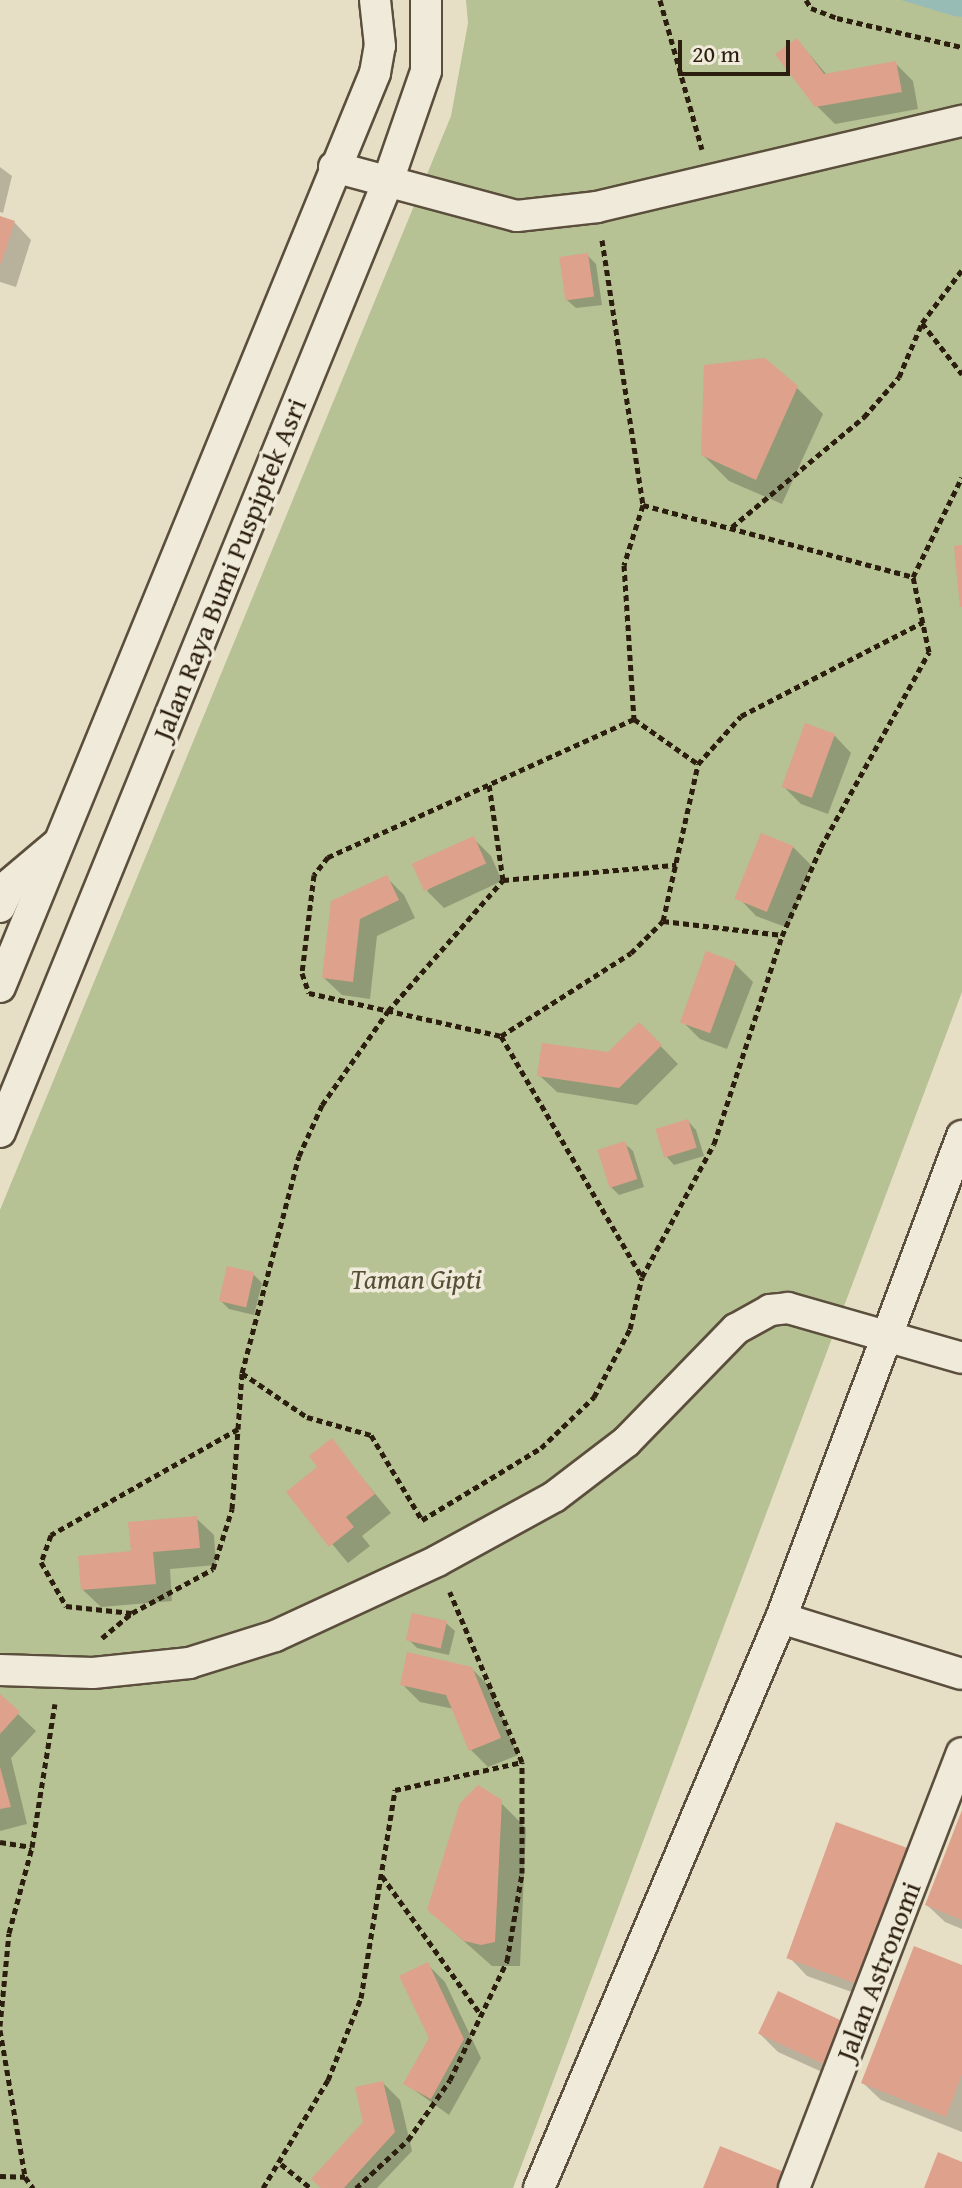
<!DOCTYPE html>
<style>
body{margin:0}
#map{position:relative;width:962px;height:2188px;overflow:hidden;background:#e7dfc5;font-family:"Gentium Book Plus",serif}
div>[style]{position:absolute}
.green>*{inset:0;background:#b6c194}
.water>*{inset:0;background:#97bcb6}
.shadow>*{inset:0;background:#0003}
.building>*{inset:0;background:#dda18c;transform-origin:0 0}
.path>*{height:5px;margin-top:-2.5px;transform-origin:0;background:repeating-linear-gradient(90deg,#2c1e0e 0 6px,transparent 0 10px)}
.roads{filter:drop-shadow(2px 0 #5b4e3c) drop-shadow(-2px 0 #5b4e3c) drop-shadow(0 2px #5b4e3c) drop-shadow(0 -2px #5b4e3c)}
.street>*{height:30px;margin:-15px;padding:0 15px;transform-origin:15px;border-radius:15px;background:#efead9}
span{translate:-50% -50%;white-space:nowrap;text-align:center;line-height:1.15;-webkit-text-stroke:7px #efead9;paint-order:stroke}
.street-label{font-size:28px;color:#2c1e0e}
.park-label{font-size:28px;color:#554f36;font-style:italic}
.scale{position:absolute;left:678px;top:40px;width:112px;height:36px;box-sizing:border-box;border:4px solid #2c1e0e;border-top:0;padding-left:10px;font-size:24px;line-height:28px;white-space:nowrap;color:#2c1e0e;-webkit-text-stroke:6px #efead9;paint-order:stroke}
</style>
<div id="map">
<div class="green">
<div style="clip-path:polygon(466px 0,962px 0,962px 992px,513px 2188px,0 2188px,0 1210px,451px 116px,468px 23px)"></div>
</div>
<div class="water">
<div style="clip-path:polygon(901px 0,962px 0,962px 17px,954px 16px)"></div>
</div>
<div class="shadow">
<div style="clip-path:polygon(797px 40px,827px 75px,895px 63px,913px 81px,918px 109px,835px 124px,817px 106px)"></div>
<div style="clip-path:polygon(0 167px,12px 176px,3px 213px,0 212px)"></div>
<div style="clip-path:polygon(0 218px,14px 222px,31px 240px,16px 287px,0 282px)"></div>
<div style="clip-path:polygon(587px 255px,596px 264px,602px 305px,576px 308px,567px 300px)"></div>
<div style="clip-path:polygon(797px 388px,823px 414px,782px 504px,729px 481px,703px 455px)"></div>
<div style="clip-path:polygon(834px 735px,851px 753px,828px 814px,801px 804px,783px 786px)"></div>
<div style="clip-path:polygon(473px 838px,491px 856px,502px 881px,444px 908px,427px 891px)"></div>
<div style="clip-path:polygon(793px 847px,811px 865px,788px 928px,756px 916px,739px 898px)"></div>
<div style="clip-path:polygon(386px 877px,404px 895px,415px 918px,377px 936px,370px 999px,342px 995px,324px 978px,333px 902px)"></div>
<div style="clip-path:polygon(735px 964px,753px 982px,727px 1049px,700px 1039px,682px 1021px)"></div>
<div style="clip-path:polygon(639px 1024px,678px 1064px,637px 1105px,557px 1092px,539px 1075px,609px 1055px)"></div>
<div style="clip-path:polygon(688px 1121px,696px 1130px,704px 1156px,674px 1165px,666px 1156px)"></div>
<div style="clip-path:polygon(624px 1143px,633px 1151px,644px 1187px,619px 1195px,610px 1186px)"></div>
<div style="clip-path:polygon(253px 1274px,262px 1283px,254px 1315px,229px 1309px,220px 1300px)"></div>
<div style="clip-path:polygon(332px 1441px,391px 1513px,362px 1536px,370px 1546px,348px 1563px,289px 1492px,320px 1467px)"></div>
<div style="clip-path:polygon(196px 1518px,214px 1535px,216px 1565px,170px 1569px,172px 1601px,101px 1607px,83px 1590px,133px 1553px)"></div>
<div style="clip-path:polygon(446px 1623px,455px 1631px,449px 1655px,417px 1648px,408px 1639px)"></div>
<div style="clip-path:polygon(471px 1668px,490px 1687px,518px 1755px,488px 1767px,471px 1750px,454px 1709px,420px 1702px,402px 1684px)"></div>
<div style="clip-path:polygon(0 1697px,36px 1731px,11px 1758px,27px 1824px,0 1831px)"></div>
<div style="clip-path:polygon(500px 1802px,526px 1828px,520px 1966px,492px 1966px,429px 1910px)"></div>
<div style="clip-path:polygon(962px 1815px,962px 1929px,945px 1922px,927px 1905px)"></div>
<div style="clip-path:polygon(906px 1850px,923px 1867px,877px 2001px,807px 1976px,790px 1958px)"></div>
<div style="clip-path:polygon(428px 1965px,445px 1982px,481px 2058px,449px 2115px,406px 2084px,431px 2038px)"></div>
<div style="clip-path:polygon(962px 1967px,962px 2132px,881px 2100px,863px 2083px)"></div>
<div style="clip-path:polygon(760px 2034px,863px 2042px,844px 2082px,778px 2052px)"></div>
<div style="clip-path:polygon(383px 2083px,400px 2100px,412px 2151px,377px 2188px,323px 2188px,365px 2122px)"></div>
</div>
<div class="building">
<div style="clip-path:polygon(797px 38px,824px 74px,896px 61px,902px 92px,815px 107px,775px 54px)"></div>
<div style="clip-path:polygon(0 216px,15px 221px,1px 264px,0 264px)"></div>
<div style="left:588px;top:253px;width:44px;height:29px;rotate:82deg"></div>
<div style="clip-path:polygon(765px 358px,798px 386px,756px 480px,701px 455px,704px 365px)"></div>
<div style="clip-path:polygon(962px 545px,962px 607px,960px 607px,954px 546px)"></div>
<div style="left:805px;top:723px;width:32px;height:68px;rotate:20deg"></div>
<div style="left:761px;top:833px;width:35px;height:71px;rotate:22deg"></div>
<div style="left:474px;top:836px;width:30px;height:68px;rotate:66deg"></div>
<div style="clip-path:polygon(387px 875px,399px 900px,360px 919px,353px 982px,322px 978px,331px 901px)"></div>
<div style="left:706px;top:951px;width:32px;height:76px;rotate:20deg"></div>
<div style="clip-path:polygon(639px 1022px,662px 1045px,619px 1088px,537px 1076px,542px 1043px,608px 1052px)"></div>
<div style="left:688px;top:1119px;width:30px;height:34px;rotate:73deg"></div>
<div style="left:625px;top:1141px;width:40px;height:29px;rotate:72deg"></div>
<div style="left:227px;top:1266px;width:28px;height:36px;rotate:13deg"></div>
<div style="clip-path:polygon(332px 1438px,375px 1494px,346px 1517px,354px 1527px,329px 1547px,286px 1492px,317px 1467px,309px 1456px)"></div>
<div style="clip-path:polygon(197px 1516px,200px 1548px,153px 1552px,156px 1584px,81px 1590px,78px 1556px,131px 1551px,128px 1522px)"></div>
<div style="left:412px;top:1613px;width:36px;height:28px;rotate:13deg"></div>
<div style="clip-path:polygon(407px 1652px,472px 1667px,501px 1738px,469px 1751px,446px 1695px,400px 1685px)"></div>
<div style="clip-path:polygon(0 1694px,20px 1712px,0 1734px)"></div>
<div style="clip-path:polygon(0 1767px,11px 1807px,0 1809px)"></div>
<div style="clip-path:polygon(478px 1785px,502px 1800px,495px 1942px,481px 1945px,464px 1941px,427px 1910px,460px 1803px)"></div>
<div style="clip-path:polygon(962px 1810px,962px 1920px,925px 1905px)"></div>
<div style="left:836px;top:1822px;width:76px;height:145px;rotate:20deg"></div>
<div style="clip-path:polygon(914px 1946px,962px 1965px,962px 2074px,946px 2117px,861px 2083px)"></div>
<div style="clip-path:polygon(428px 1962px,464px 2039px,431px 2099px,403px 2084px,429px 2038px,399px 1976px)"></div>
<div style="left:778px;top:1991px;width:75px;height:47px;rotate:25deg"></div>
<div style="clip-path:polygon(383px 2081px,395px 2132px,344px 2188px,321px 2188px,311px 2179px,363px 2122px,355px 2087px)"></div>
<div style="clip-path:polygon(720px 2146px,787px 2173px,782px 2188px,703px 2188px)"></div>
<div style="clip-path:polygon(938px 2152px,962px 2162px,962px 2188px,924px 2188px)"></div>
</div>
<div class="path">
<div style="left:660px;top:0;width:155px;rotate:74.3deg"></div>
<div style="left:806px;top:0;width:9px;rotate:58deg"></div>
<div style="left:811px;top:8px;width:28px;rotate:21deg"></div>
<div style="left:837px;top:18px;width:128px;rotate:13.1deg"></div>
<div style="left:602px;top:240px;width:268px;rotate:81.2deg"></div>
<div style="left:643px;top:505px;width:63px;rotate:107.6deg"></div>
<div style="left:624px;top:565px;width:154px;rotate:86.3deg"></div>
<div style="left:634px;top:719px;width:336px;rotate:155.7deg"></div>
<div style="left:328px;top:857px;width:23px;rotate:128deg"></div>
<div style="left:314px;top:875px;width:99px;rotate:97deg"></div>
<div style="left:302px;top:973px;width:21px;rotate:71deg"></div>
<div style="left:309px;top:993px;width:197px;rotate:12.6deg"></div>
<div style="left:501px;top:1036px;width:279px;rotate:59.7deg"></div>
<div style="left:922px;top:323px;width:65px;rotate:51.9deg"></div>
<div style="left:643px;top:505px;width:279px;rotate:14.9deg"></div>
<div style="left:732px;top:527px;width:172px;rotate:-39.8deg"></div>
<div style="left:864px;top:417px;width:53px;rotate:-48.8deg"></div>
<div style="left:899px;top:377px;width:59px;rotate:-66.9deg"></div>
<div style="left:922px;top:323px;width:66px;rotate:-53deg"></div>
<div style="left:634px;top:719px;width:78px;rotate:35.1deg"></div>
<div style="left:503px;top:880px;width:174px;rotate:-5deg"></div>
<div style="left:663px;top:921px;width:120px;rotate:6.7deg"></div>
<div style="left:501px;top:1036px;width:154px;rotate:-32.6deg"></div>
<div style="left:631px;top:953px;width:45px;rotate:-45deg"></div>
<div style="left:663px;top:921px;width:161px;rotate:-77.4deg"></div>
<div style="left:698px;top:764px;width:64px;rotate:-48.1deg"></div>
<div style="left:741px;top:716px;width:205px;rotate:-27.3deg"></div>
<div style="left:242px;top:1373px;width:78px;rotate:34.1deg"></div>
<div style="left:307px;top:1417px;width:66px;rotate:15.7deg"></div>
<div style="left:371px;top:1435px;width:99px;rotate:59deg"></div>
<div style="left:422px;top:1520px;width:139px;rotate:-31.2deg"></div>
<div style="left:541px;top:1448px;width:74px;rotate:-43.9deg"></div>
<div style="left:594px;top:1397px;width:77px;rotate:-62.1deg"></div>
<div style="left:630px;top:1329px;width:53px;rotate:-77deg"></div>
<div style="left:642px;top:1277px;width:151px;rotate:-61.6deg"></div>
<div style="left:714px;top:1144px;width:219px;rotate:-71.9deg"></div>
<div style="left:782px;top:936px;width:97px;rotate:-66.3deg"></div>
<div style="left:821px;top:847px;width:223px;rotate:-61deg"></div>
<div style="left:929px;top:652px;width:77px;rotate:-102deg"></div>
<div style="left:913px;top:577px;width:111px;rotate:-63.9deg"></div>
<div style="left:238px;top:1429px;width:215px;rotate:150.5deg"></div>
<div style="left:51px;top:1535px;width:29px;rotate:110deg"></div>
<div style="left:41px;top:1562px;width:51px;rotate:60.4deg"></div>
<div style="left:66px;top:1606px;width:66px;rotate:6.1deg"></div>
<div style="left:132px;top:1613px;width:92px;rotate:-28.5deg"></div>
<div style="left:213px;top:1569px;width:63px;rotate:-72.4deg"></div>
<div style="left:232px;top:1509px;width:80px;rotate:-85.7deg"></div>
<div style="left:238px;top:1429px;width:56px;rotate:-85.9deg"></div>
<div style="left:242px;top:1373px;width:224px;rotate:-75.3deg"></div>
<div style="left:299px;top:1156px;width:56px;rotate:-65.7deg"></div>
<div style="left:322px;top:1105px;width:115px;rotate:-54.9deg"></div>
<div style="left:388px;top:1011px;width:174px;rotate:-48.7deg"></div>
<div style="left:503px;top:880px;width:97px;rotate:-98.3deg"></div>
<div style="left:102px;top:1638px;width:38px;rotate:-40deg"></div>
<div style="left:0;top:1842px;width:32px;rotate:9deg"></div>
<div style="left:382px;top:1876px;width:171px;rotate:54.5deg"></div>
<div style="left:0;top:2026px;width:93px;rotate:-84.5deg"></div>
<div style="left:9px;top:1933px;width:89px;rotate:-75deg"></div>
<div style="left:32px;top:1847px;width:145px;rotate:-80.9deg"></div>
<div style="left:0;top:2030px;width:149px;rotate:80.3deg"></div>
<div style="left:25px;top:2177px;width:14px;rotate:54deg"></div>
<div style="left:281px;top:2164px;width:38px;rotate:39deg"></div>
<div style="left:0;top:2176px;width:25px;rotate:2deg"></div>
<div style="left:263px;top:2188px;width:126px;rotate:-59deg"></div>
<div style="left:328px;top:2080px;width:88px;rotate:-68.1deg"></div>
<div style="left:361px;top:1998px;width:211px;rotate:-80.7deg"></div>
<div style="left:395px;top:1790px;width:130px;rotate:-12.4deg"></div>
<div style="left:356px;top:2188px;width:71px;rotate:-42.7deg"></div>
<div style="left:408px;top:2140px;width:73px;rotate:-55deg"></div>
<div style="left:450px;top:2080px;width:132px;rotate:-64.4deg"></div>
<div style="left:507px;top:1961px;width:89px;rotate:-80.3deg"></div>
<div style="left:522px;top:1873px;width:111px;rotate:-90deg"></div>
<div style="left:522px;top:1762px;width:185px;rotate:-113deg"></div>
</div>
<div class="roads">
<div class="street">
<div style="left:334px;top:167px;width:189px;rotate:15deg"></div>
<div style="left:517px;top:216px;width:81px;rotate:-6.4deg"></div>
<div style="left:597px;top:207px;width:375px;rotate:-13.3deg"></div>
<div style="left:0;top:907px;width:26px;rotate:-65deg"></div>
<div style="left:11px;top:883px;width:59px;rotate:-40.2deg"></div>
<div style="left:0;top:987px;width:988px;rotate:-67.69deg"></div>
<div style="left:375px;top:73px;width:27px;rotate:-80deg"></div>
<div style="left:380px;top:46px;width:46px;rotate:-96.2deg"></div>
<div style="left:0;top:1132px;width:1027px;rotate:-67.8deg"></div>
<div style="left:388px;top:181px;width:116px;rotate:-70.9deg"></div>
<div style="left:426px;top:71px;width:71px;rotate:-90deg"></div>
<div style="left:781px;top:1618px;width:189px;rotate:17.2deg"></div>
<div style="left:0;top:1670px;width:93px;rotate:1.8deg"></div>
<div style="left:93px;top:1673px;width:97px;rotate:-5.9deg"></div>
<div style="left:189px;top:1663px;width:90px;rotate:-17.4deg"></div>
<div style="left:275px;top:1636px;width:179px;rotate:-24.8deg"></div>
<div style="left:437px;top:1561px;width:133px;rotate:-28.7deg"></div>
<div style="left:554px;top:1497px;width:91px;rotate:-37.4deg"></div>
<div style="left:626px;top:1442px;width:158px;rotate:-45.8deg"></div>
<div style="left:736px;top:1329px;width:39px;rotate:-29deg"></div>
<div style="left:770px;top:1310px;width:18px;rotate:-6deg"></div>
<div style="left:788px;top:1308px;width:181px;rotate:16deg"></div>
<div style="left:539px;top:2188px;width:619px;rotate:-67deg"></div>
<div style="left:781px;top:1618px;width:515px;rotate:-69.42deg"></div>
<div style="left:794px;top:2188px;width:466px;rotate:-68.9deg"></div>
</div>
</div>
<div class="street-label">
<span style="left:229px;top:569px;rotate:-68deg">Jalan Raya Bumi Puspiptek Asri</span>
<span style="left:878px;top:1971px;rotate:-69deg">Jalan Astronomi</span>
</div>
<div class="park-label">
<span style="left:416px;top:1279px">Taman Gipti</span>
</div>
<div class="scale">20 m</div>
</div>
